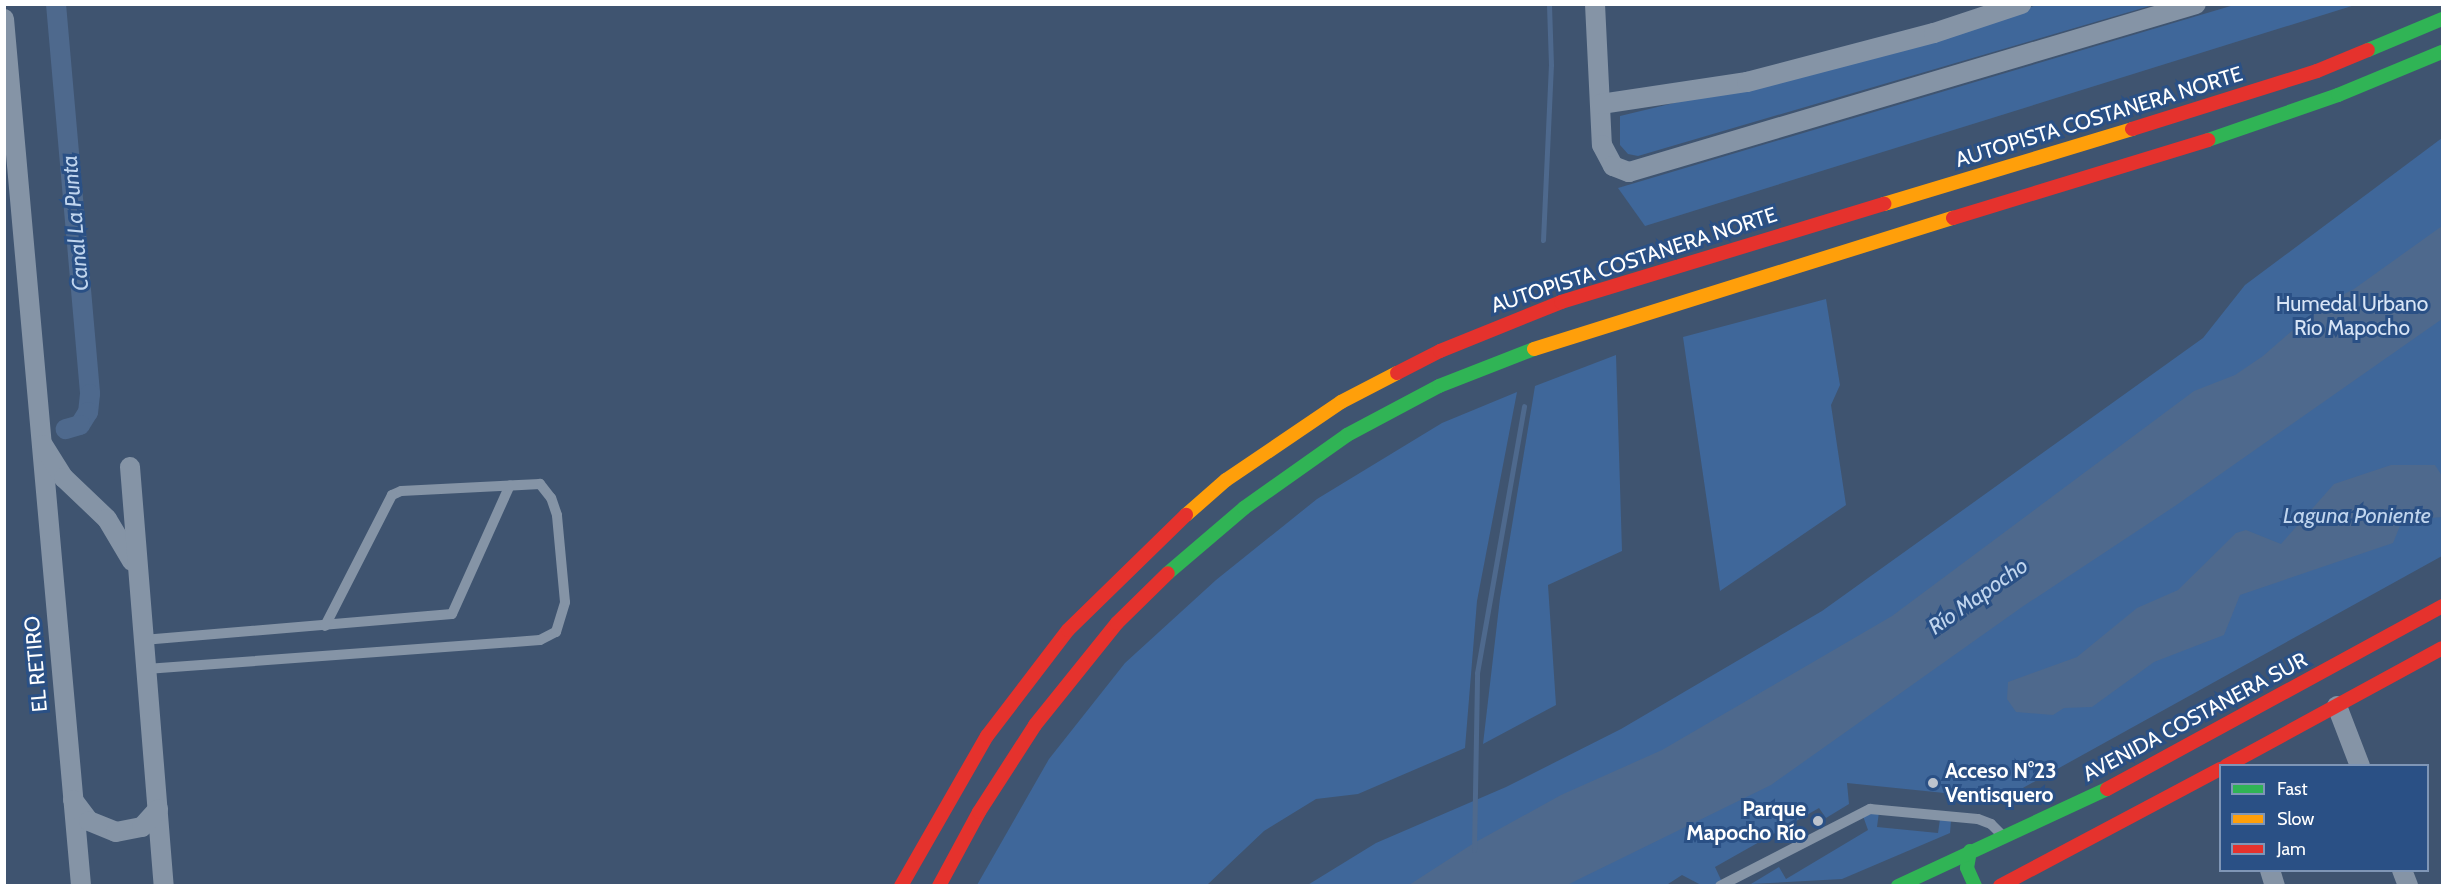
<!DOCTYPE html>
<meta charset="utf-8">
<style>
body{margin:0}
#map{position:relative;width:2447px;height:890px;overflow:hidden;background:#3f5470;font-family:Cabin,sans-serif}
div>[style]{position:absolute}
.green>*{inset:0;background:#3f679a}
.water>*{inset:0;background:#4e698d}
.stream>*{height:5px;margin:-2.5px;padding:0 2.5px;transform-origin:2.5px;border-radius:2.5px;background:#4e698d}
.canal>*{height:20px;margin:-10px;padding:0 10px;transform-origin:10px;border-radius:10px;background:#4e698d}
.lane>*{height:10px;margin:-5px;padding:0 5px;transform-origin:5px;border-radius:5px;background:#8594a6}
.street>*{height:20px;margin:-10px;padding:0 10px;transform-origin:10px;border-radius:10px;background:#8594a6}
.fast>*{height:14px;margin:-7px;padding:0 7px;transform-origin:7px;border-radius:7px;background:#30b455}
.slow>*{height:14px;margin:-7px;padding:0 7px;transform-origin:7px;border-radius:7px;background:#ff9f0a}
.jam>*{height:14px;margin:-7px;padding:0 7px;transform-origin:7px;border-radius:7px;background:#e5322d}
.dots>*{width:16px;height:16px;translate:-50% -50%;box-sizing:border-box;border:3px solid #2a5085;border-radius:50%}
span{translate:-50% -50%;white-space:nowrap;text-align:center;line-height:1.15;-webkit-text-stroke:6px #2a5085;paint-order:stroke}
.street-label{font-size:21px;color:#fff}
.park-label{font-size:21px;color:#d8e5f6}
.poi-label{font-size:21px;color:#fff;font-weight:700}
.left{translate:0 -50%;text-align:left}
.right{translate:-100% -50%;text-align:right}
.water-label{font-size:22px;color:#c0d5ee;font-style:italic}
.frame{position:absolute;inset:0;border:6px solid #fff;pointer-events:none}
.legend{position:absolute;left:2219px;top:764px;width:210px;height:108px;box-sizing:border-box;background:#2a5085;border:2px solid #7f96b6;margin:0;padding:8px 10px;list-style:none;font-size:18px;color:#fff}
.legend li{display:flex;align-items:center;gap:12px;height:30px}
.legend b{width:30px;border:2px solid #7f96b6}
</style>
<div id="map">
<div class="green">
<div style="clip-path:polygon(2037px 5px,2153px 5px,1638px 156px,1628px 154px,1620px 145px,1620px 116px,1907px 47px)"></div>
<div style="clip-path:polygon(2234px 5px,2355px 5px,1645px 226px,1618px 188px)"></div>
<div style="clip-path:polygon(2442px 138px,2442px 556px,2003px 799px,1847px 783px,1849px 804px,1826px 818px,1819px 808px,1715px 867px,1722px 882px,1714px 885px,1701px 885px,1682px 875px,1665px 886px,1306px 886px,1376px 843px,1506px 787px,1621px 729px,1822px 611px,2203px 338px,2245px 285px)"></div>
<div style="clip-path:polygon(1826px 299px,1840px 385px,1831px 405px,1846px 505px,1720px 591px,1683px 337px)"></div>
<div style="clip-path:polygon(1616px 355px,1622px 551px,1548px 585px,1556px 705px,1483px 744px,1500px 598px,1535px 386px)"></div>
<div style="clip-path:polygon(1517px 392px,1477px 601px,1465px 748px,1358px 794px,1316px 799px,1264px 831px,1207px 885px,977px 885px,1049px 759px,1125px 663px,1216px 580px,1317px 499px,1442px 423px)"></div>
<div style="clip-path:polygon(1879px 812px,1877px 827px,1938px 833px,1940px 819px,1951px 821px,1950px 833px,1842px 879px,1751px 884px,1779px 867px,1786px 879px,1868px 830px,1863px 816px)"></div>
</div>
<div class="water">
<div style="clip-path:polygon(2442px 226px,2442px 319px,2175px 506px,2022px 607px,1771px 785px,1567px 885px,1409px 885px,1474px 843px,1561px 795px,1662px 750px,1892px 616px,2194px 391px,2235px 375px,2263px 356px,2319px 307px,2354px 289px)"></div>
<div style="clip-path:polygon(2391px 465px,2435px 465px,2442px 476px,2442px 517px,2402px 521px,2393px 543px,2240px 595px,2224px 635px,2154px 662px,2092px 707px,2064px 708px,2053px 715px,2016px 712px,2007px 699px,2008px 682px,2077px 657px,2137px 608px,2178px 590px,2236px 533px,2246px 530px,2281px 544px,2334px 484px)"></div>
</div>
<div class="stream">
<div style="left:1543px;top:240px;width:175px;rotate:-87.4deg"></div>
<div style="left:1551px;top:65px;width:61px;rotate:-91.9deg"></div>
<div style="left:1474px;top:850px;width:177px;rotate:-89deg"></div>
<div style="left:1477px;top:673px;width:271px;rotate:-80deg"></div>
</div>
<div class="canal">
<div style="left:56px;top:4px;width:391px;rotate:85deg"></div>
<div style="left:90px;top:394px;width:18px;rotate:96deg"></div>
<div style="left:88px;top:412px;width:15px;rotate:122deg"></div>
<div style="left:80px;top:425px;width:15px;rotate:164deg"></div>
</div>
<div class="lane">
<div style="left:143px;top:640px;width:310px;rotate:-4.8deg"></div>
<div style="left:452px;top:614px;width:141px;rotate:-65.8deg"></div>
<div style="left:146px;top:669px;width:395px;rotate:-4.2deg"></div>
<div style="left:540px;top:640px;width:18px;rotate:-27deg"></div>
<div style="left:556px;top:632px;width:31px;rotate:-73deg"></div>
<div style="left:565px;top:602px;width:87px;rotate:-95.3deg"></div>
<div style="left:557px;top:515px;width:18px;rotate:-109deg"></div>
<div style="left:551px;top:498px;width:18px;rotate:-128deg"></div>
<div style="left:540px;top:484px;width:139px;rotate:177.1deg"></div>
<div style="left:401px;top:491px;width:10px;rotate:156deg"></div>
<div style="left:392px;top:495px;width:147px;rotate:117.1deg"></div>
<div style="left:1720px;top:886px;width:169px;rotate:-27.2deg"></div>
<div style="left:1870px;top:809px;width:108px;rotate:5.3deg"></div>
<div style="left:1978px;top:819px;width:14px;rotate:21deg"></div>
<div style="left:1991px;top:824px;width:17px;rotate:45deg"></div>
</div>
<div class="street">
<div style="left:1595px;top:4px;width:141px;rotate:87.2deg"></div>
<div style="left:1602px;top:145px;width:24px;rotate:62deg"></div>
<div style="left:1613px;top:166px;width:17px;rotate:21deg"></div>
<div style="left:1629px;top:172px;width:591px;rotate:-16.5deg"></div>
<div style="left:4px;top:19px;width:870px;rotate:84.92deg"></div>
<div style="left:1601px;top:104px;width:148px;rotate:-8.6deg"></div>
<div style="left:1747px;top:82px;width:193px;rotate:-14.7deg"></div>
<div style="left:1934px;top:33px;width:92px;rotate:-18.4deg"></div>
<div style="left:43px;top:445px;width:39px;rotate:58deg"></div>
<div style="left:64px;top:478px;width:59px;rotate:43.6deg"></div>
<div style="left:107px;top:519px;width:49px;rotate:59.2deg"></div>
<div style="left:130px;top:467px;width:420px;rotate:85.4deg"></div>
<div style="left:2337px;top:706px;width:64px;rotate:69deg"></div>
<div style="left:73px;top:800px;width:26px;rotate:53deg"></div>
<div style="left:89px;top:821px;width:29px;rotate:22deg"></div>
<div style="left:116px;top:832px;width:26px;rotate:-11deg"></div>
<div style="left:142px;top:827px;width:24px;rotate:-48deg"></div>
<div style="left:2270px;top:870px;width:17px;rotate:73deg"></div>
<div style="left:2402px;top:870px;width:17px;rotate:69deg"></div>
</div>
<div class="fast">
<div style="left:2368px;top:50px;width:80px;rotate:-22.7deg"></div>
<div style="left:2208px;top:140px;width:138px;rotate:-19.1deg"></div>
<div style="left:2338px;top:95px;width:113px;rotate:-22.5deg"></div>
<div style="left:1168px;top:573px;width:100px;rotate:-40.5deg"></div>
<div style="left:1244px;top:508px;width:126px;rotate:-35.3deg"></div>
<div style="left:1347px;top:435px;width:104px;rotate:-28deg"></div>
<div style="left:1439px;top:386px;width:102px;rotate:-21.3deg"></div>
<div style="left:1970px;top:851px;width:17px;rotate:100deg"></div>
<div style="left:1967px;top:868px;width:20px;rotate:66deg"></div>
<div style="left:1898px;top:886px;width:230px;rotate:-24.9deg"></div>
</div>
<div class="slow">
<div style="left:1884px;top:204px;width:259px;rotate:-16.8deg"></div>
<div style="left:1534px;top:349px;width:439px;rotate:-17.4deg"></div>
<div style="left:1186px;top:515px;width:53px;rotate:-41.2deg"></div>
<div style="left:1226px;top:480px;width:139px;rotate:-34.1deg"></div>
<div style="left:1341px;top:402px;width:63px;rotate:-27.4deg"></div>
</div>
<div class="jam">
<div style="left:2132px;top:129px;width:194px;rotate:-17.4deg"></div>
<div style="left:2317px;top:71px;width:55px;rotate:-22.4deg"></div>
<div style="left:1953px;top:218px;width:267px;rotate:-17deg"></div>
<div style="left:1397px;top:373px;width:48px;rotate:-27.1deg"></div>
<div style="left:1440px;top:351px;width:131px;rotate:-22deg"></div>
<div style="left:1561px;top:302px;width:338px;rotate:-16.9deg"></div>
<div style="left:2226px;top:766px;width:246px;rotate:-28.6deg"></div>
<div style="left:2107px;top:789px;width:382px;rotate:-28.6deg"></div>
<div style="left:901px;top:886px;width:173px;rotate:-60.2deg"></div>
<div style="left:987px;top:736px;width:133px;rotate:-52.6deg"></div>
<div style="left:1068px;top:630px;width:165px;rotate:-44.3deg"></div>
<div style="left:939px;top:886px;width:84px;rotate:-61.6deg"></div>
<div style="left:979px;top:812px;width:103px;rotate:-57.2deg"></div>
<div style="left:1035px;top:725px;width:131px;rotate:-51.2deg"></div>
<div style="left:1117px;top:623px;width:71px;rotate:-44.4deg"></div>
<div style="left:2000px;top:886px;width:249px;rotate:-28deg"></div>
</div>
<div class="dots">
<div style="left:1933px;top:783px;background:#bcc3cd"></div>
<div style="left:1818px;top:821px;background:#bcc3cd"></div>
</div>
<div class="street-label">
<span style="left:2099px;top:117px;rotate:-17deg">AUTOPISTA COSTANERA NORTE</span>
<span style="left:1634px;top:260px;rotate:-18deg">AUTOPISTA COSTANERA NORTE</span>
<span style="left:36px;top:664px;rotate:-95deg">EL RETIRO</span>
<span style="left:2195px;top:717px;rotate:-28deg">AVENIDA COSTANERA SUR</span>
</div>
<div class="park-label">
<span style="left:2352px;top:316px">Humedal Urbano<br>Río Mapocho</span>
</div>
<div class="poi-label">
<span class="left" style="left:1945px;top:783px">Acceso N°23<br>Ventisquero</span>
<span class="right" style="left:1806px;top:821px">Parque<br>Mapocho Río</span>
</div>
<div class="water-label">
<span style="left:75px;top:223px;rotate:-95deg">Canal La Punta</span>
<span style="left:2357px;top:516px">Laguna Poniente</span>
<span style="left:1978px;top:596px;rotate:-35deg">Río Mapocho</span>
</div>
<div class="frame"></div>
<ul class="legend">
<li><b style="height:8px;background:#30b455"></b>Fast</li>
<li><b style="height:8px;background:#ff9f0a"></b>Slow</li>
<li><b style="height:8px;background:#e5322d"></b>Jam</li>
</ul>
</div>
